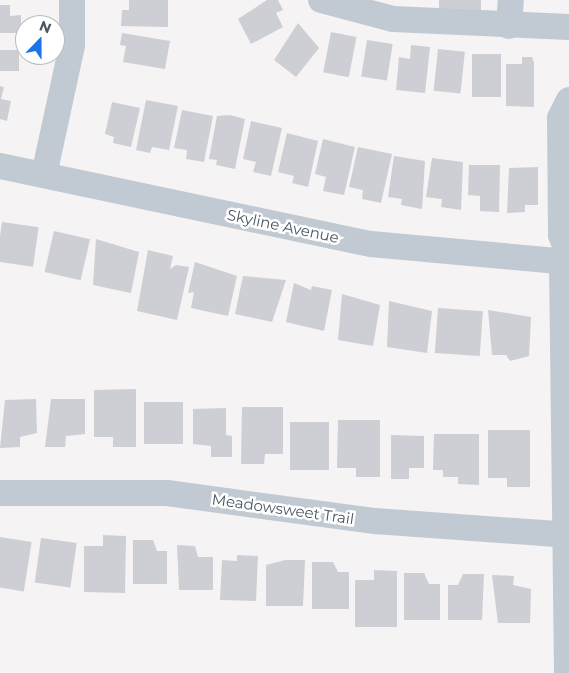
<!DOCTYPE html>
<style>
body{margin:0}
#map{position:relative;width:569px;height:673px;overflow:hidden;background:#f5f3f3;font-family:Montserrat,sans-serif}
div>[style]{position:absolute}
.building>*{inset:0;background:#cdcfd5;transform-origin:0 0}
.minor>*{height:26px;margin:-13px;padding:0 13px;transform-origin:13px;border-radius:13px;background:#c1cad2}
span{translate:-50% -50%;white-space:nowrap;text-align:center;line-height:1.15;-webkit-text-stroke:5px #fff;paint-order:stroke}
.street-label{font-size:15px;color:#4a5661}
.north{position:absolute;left:15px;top:15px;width:50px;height:50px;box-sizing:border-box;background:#fff;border:1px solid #b7bbc0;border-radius:50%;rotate:22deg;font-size:14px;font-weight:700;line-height:20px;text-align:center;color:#4a5661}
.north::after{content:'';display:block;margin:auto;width:18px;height:22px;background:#1a73e8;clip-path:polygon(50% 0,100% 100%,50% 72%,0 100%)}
</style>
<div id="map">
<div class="building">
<div style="clip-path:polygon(129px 0,168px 0,168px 27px,121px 26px,122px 10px,129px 10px)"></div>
<div style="clip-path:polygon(267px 0,278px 0,283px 10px,276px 13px,283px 27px,251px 44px,238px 19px)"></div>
<div style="left:439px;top:0;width:42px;height:10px"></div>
<div style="clip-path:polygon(0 5px,10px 5px,10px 16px,21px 15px,21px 33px,0 33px)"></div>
<div style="clip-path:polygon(298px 23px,319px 48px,296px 77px,274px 60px)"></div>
<div style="left:331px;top:32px;width:26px;height:41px;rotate:11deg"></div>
<div style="clip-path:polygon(122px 33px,170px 41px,165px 69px,123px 62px,126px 46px,120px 45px)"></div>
<div style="left:367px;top:40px;width:26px;height:37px;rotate:9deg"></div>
<div style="clip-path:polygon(411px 45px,430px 47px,425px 93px,396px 90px,399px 57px,410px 59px)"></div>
<div style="left:438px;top:49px;width:27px;height:42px;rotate:6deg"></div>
<div style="left:0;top:50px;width:19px;height:21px"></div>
<div style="left:472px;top:54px;width:29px;height:43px"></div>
<div style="clip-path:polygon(522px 57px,532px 57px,534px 63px,534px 107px,506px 106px,506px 64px,522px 64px)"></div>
<div style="clip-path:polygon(0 86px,4px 87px,1px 99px,11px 101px,7px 121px,0 119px)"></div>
<div style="clip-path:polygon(146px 100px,178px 106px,169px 150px,152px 147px,150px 153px,136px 150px)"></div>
<div style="clip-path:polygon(112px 102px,140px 108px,131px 147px,113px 143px,114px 137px,105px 134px)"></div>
<div style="clip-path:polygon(182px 110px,213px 116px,204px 162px,186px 159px,187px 150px,174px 148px)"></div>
<div style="clip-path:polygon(230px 115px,245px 119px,235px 169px,216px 165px,217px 160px,209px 159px,217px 116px)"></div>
<div style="clip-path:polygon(251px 121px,282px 128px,271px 176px,253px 172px,256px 162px,243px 159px)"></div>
<div style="clip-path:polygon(287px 133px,318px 141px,308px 187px,292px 183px,294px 176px,278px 172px)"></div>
<div style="clip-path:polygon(323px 139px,355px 147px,344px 195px,323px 191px,326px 177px,315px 174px)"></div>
<div style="clip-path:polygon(358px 147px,392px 154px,381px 203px,362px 199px,363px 190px,349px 187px)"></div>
<div style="clip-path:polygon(394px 156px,425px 161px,422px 209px,401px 205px,402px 199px,388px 197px)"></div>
<div style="clip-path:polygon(432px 158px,463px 162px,461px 210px,441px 207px,442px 199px,426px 197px)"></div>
<div style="clip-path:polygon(469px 165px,500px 165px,499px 212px,480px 211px,480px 196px,468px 195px)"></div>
<div style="clip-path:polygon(538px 167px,538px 205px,525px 205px,525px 212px,507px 213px,509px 168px)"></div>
<div style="left:2px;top:222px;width:37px;height:40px;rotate:8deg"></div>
<div style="left:54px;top:231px;width:37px;height:42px;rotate:13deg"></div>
<div style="clip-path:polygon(96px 239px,139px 252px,131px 293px,93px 285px)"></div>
<div style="clip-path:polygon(148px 250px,173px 256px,170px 269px,176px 265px,189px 267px,177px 320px,137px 311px)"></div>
<div style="clip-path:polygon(195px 262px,237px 276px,228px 316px,191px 308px,194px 292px,188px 293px)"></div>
<div style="clip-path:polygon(243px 276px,286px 280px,272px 322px,235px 314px)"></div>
<div style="clip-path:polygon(294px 283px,311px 290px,312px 286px,332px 290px,324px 331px,286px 322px)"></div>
<div style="clip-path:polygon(342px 294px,380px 305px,373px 346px,338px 340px)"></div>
<div style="clip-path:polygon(389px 301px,432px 311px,427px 353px,387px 347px)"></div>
<div style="left:438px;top:308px;width:45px;height:45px;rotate:4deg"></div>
<div style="clip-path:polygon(488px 310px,531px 317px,529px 356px,510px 361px,506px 355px,492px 355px)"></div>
<div style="clip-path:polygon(136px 389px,136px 447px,113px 447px,113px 437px,94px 437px,94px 390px)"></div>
<div style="clip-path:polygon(36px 399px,37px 433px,20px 437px,20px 447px,0 448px,5px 400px)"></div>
<div style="clip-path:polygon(51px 399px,85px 399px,85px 434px,66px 436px,65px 447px,45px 447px)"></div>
<div style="left:183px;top:402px;width:42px;height:39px;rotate:90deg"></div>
<div style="clip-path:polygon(242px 407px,283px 407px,283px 454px,265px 454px,264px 464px,241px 464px)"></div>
<div style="clip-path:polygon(226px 408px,226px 435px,232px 436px,232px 457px,211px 457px,211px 446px,193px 444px,193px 409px)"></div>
<div style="clip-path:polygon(338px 420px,380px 420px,380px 477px,356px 477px,356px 468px,337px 468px)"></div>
<div style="left:290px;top:422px;width:39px;height:48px"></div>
<div style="clip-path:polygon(488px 430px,530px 430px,530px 487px,507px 487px,507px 478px,488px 478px)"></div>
<div style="clip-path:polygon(434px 434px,479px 434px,479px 485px,458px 484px,458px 477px,443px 477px,443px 470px,433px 470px)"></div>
<div style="clip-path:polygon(391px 435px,424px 436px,424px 468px,409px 468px,409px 479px,391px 479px)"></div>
<div style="clip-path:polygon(103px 535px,126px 536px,125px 593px,84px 592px,84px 546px,103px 546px)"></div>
<div style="left:0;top:537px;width:32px;height:50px;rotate:9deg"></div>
<div style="left:41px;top:538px;width:36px;height:45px;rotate:8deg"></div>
<div style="clip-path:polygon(133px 540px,153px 540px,157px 551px,167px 551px,167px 584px,133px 584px)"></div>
<div style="clip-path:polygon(177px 545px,195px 546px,198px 557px,213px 557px,213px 590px,179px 590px)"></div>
<div style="clip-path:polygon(237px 555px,258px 556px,256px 601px,220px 600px,222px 560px,237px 561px)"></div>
<div style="clip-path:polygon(285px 560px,305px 560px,303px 606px,266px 606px,266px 565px)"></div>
<div style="clip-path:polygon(312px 562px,333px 562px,338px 572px,349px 572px,349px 609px,312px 609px)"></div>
<div style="clip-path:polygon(374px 570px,397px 571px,397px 627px,355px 627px,355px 580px,374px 580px)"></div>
<div style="clip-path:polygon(404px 573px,424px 573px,429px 584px,440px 584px,440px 620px,404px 620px)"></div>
<div style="clip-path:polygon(463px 574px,484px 574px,482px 620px,448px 620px,448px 585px,458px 585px)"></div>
<div style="clip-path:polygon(492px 575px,514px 576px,513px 585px,531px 589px,530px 623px,498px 623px)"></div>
</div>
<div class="minor">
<div style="left:321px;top:0;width:74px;rotate:14.8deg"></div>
<div style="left:393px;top:19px;width:176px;rotate:2.6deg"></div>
<div style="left:509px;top:26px;width:26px;rotate:-86deg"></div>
<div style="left:569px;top:100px;width:20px;rotate:117deg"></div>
<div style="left:560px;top:118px;width:117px;rotate:89.5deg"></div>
<div style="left:561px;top:235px;width:22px;rotate:69deg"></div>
<div style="left:0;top:166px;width:379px;rotate:11.9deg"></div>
<div style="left:371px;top:244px;width:199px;rotate:5.2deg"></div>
<div style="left:44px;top:175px;width:133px;rotate:-77.8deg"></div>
<div style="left:72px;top:45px;width:45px;rotate:-90deg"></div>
<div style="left:562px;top:262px;width:411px;rotate:89.3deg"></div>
<div style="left:0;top:493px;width:167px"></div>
<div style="left:167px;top:493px;width:210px;rotate:7.7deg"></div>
<div style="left:375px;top:521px;width:195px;rotate:4.1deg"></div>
</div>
<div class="street-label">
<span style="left:283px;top:226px;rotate:12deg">Skyline Avenue</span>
<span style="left:283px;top:509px;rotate:8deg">Meadowsweet Trail</span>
</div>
<div class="north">N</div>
</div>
